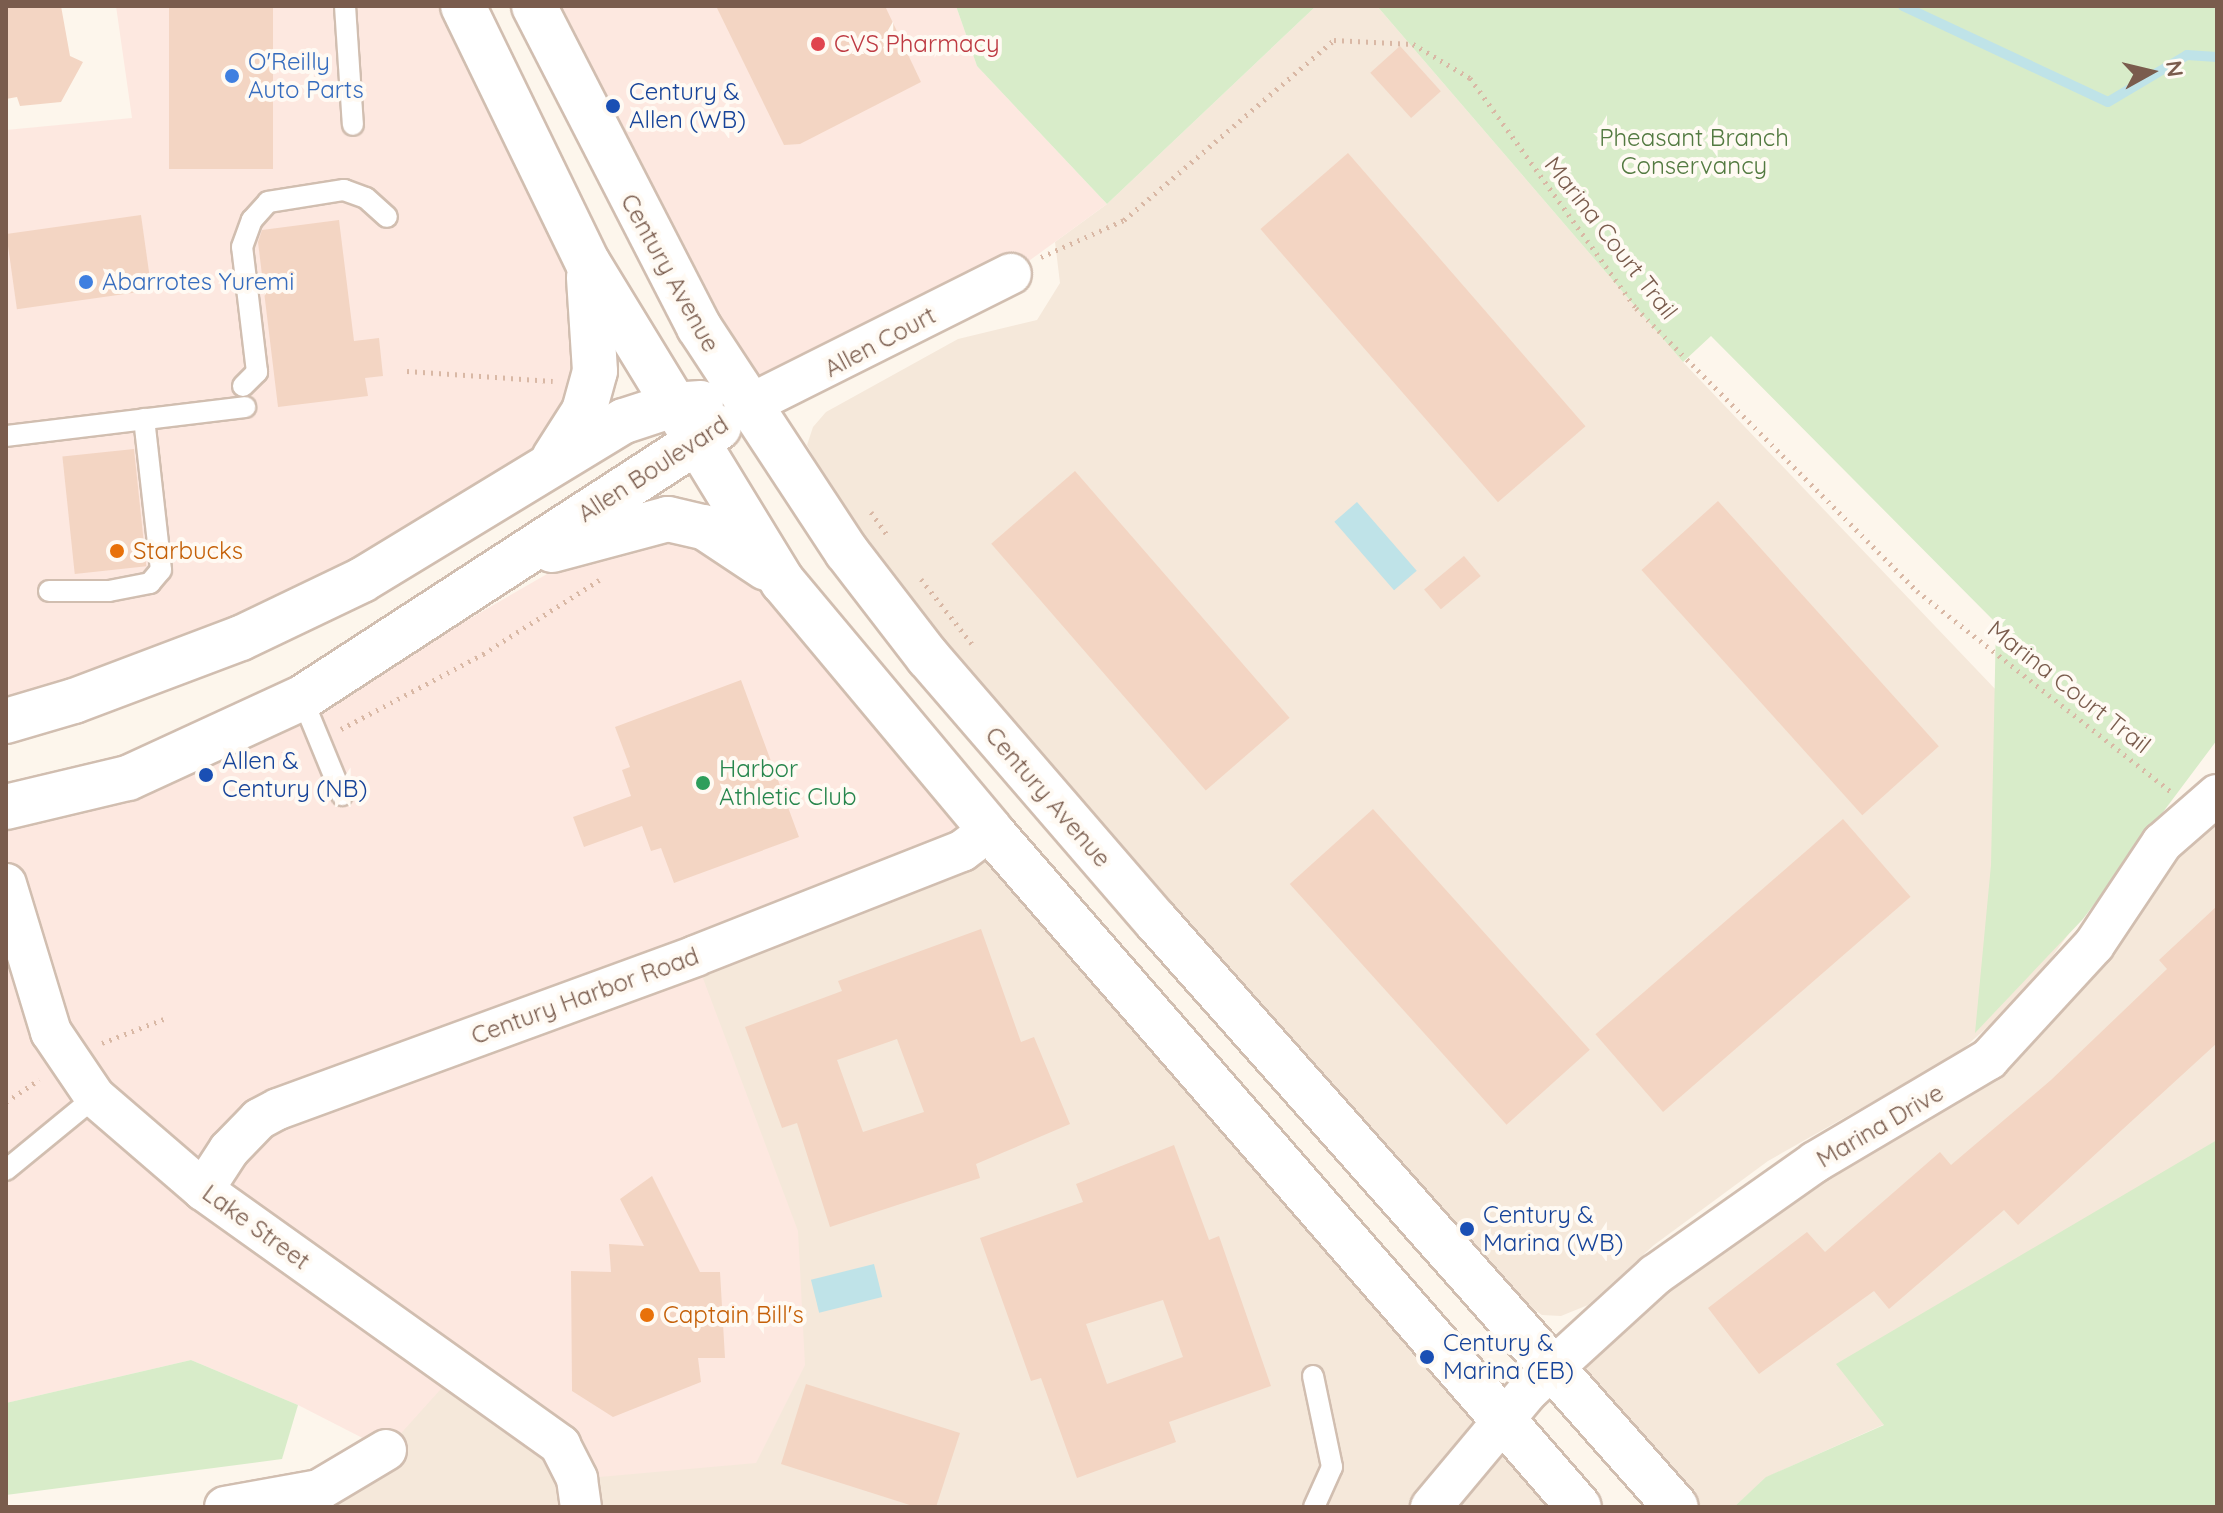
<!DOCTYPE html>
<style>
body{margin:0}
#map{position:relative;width:2223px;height:1513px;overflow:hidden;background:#fdf6ec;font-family:Quicksand,sans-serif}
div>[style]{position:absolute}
.residential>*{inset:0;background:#f5e8da}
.commercial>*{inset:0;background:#fde8e0}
.green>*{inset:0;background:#d8ecc9}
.water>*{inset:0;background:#bfe3e8;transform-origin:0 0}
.stream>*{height:10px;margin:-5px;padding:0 5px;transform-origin:5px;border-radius:5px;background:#bfe3e8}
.building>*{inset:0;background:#f3d5c3;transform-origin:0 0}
.path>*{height:5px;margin-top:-2.5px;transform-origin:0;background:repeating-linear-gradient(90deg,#d9b8a5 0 2px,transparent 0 8px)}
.roads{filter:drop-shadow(2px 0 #d1beb0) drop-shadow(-2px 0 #d1beb0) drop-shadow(0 2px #d1beb0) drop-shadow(0 -2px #d1beb0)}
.lane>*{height:20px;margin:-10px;padding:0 10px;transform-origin:10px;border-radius:10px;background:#fff}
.street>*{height:40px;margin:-20px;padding:0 20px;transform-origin:20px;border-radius:20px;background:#fff}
.secondary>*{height:44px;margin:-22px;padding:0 22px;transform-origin:22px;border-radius:22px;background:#fff}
.dots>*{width:22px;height:22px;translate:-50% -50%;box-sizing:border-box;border:4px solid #fffaf3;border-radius:50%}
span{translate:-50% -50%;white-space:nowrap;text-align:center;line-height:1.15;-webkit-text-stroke:8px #fffaf3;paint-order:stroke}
.health-label{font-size:24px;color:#be3a42}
.left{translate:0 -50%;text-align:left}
.shop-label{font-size:24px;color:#366cbe}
.transit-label{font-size:24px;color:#164399}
.park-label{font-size:24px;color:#537a41}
.street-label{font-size:24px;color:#7a5c4d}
.food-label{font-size:24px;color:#c56008}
.leisure-label{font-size:24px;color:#27864d}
.frame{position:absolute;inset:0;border:8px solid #7a5c4d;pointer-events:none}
.north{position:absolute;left:2111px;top:32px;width:80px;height:80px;-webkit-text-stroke:6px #fffaf3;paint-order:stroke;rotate:82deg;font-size:22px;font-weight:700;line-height:32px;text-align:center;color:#7a5c4d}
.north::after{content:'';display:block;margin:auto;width:28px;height:36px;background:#7a5c4d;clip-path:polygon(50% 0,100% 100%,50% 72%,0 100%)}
</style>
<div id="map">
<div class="residential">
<div style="clip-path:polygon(1316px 6px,1377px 6px,1683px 362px,2038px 734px,2102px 888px,2025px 994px,1957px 1054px,1768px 1161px,1654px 1245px,1588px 1305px,1561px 1316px,1542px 1315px,1525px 1303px,960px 664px,845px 511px,807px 445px,813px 427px,826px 412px,958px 339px,1037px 320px,1060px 283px,1055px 242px,1107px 204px)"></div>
<div style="clip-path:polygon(2217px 795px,2217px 1275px,1767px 1477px,1734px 1507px,1687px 1507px,1662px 1458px,1604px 1393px,1553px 1368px,1964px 1078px)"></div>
<div style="clip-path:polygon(990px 830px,1579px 1507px,225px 1507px,386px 1450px,695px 956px)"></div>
</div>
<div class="commercial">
<div style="clip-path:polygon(116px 6px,463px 6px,588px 263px,571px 433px,362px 580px,6px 721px,6px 130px,132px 118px)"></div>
<div style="clip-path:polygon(534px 6px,956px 6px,977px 66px,1107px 204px,1011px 274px,747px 406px)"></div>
<div style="clip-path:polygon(704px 527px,990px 830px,695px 957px,798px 1231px,805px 1365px,756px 1463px,577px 1479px,458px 1370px,386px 1450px,298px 1405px,191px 1360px,6px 1403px,6px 807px,393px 663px,613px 536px)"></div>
</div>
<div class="green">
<div style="clip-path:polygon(956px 6px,1316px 6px,1107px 204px,977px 66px)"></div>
<div style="clip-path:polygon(1377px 6px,2217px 6px,2217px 740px,2083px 919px,1975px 1033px,1991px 865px,1996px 623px,1711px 336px,1683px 362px)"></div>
<div style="clip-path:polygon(2217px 1140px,2217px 1507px,1734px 1507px,1766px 1477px,1884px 1425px,1836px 1364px)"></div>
<div style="clip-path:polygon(191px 1360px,298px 1405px,282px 1459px,6px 1495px,6px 1403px)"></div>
</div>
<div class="water">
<div style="left:1357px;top:502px;width:91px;height:30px;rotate:49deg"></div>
<div style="left:874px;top:1264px;width:34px;height:65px;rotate:76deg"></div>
</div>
<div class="stream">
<div style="left:1903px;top:6px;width:226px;rotate:25.1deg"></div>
<div style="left:2108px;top:102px;width:92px;rotate:-30.7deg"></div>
<div style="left:2187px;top:55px;width:30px;rotate:4deg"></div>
</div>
<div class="building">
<div style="clip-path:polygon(6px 6px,61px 6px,70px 56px,83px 62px,61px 102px,20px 106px,17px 97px,6px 99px)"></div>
<div style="left:169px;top:6px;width:104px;height:163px"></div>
<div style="clip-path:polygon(716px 6px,885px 6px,921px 82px,800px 144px,784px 145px)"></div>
<div style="left:1400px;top:46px;width:61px;height:40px;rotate:48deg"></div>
<div style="left:1348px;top:153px;width:362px;height:116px;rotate:49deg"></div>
<div style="left:141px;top:215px;width:76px;height:136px;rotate:82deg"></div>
<div style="clip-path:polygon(339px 220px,354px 341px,379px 338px,383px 376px,365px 378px,368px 396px,278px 407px,258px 242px,262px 230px)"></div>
<div style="left:134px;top:449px;width:118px;height:72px;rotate:84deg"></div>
<div style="left:1075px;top:471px;width:327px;height:111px;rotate:49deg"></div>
<div style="left:1718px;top:501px;width:330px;height:103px;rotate:48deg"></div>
<div style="left:1464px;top:556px;width:26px;height:52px;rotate:50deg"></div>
<div style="clip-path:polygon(741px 680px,799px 837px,674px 883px,661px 848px,651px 851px,642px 826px,584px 847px,573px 817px,631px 796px,622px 770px,630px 767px,615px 727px)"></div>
<div style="left:1373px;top:809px;width:324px;height:112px;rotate:48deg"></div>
<div style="left:1843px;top:819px;width:103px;height:328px;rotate:49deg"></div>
<div style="clip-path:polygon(2217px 906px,2217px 1043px,2018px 1225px,2004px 1210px,1889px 1309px,1874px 1291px,1759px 1374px,1708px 1308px,1807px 1232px,1825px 1252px,1940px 1152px,1951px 1165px,2051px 1080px,2167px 969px,2159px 960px)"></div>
<div style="clip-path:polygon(evenodd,981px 929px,1021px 1042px,1034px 1037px,1070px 1124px,976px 1164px,980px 1178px,830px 1227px,797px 1123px,782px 1128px,745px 1027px,842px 991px,838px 981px,981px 929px,897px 1039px,924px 1112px,863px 1132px,837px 1060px,897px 1039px)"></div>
<div style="clip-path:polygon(evenodd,1174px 1145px,1209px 1240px,1219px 1236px,1271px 1386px,1169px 1422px,1176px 1442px,1077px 1478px,1041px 1378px,1031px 1381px,980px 1238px,1083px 1202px,1076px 1184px,1174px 1145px,1163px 1300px,1183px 1357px,1107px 1384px,1086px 1324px,1163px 1300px)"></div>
<div style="clip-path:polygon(652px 1176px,700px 1272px,720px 1272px,725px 1358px,698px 1358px,701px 1382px,613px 1417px,572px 1391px,571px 1271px,611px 1272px,609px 1244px,644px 1246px,620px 1199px)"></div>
<div style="clip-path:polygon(806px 1384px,960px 1433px,936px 1507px,916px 1507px,781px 1464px)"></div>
</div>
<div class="path">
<div style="left:1041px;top:257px;width:91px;rotate:-24deg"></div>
<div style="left:1124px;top:220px;width:277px;rotate:-40.6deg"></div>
<div style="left:1334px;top:40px;width:79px;rotate:2.9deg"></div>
<div style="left:1413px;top:44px;width:66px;rotate:30.8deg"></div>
<div style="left:1470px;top:78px;width:284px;rotate:54.2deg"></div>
<div style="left:1636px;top:308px;width:399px;rotate:45.2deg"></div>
<div style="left:1917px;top:591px;width:323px;rotate:38.3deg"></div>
<div style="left:407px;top:371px;width:146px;rotate:3.9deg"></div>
<div style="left:871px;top:512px;width:29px;rotate:55deg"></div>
<div style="left:921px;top:579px;width:83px;rotate:51.9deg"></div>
<div style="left:341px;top:729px;width:161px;rotate:-27.8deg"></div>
<div style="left:483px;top:654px;width:138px;rotate:-32.5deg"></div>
<div style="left:253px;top:767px;width:47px;rotate:-22.7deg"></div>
<div style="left:102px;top:1043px;width:66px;rotate:-21.2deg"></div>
<div style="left:6px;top:1102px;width:40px;rotate:-34deg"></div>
</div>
<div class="roads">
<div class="lane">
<div style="left:345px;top:6px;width:119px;rotate:86.2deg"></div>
<div style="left:243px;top:386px;width:20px;rotate:-45deg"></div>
<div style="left:257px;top:372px;width:126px;rotate:-96.8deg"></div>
<div style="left:242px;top:247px;width:29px;rotate:-70deg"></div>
<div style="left:252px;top:220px;width:24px;rotate:-48deg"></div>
<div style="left:268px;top:202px;width:77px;rotate:-9deg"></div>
<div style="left:344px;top:190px;width:23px;rotate:20deg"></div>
<div style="left:366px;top:198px;width:28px;rotate:42deg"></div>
<div style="left:6px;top:436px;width:241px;rotate:-6.9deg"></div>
<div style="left:49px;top:591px;width:60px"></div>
<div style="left:109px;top:591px;width:42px;rotate:-11deg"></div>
<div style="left:150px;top:583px;width:17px;rotate:-50deg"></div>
<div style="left:161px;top:570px;width:152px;rotate:-96.4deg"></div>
<div style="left:302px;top:698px;width:105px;rotate:67.6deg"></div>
<div style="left:6px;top:1170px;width:115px;rotate:-39.4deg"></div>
<div style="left:1313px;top:1376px;width:93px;rotate:78.2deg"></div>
<div style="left:1332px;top:1467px;width:44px;rotate:114.2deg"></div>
</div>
<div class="street">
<div style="left:747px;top:406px;width:295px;rotate:-26.6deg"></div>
<div style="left:6px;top:884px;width:155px;rotate:73.1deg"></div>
<div style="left:51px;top:1032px;width:78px;rotate:55.9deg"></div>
<div style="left:95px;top:1097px;width:143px;rotate:40.7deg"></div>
<div style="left:203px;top:1190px;width:439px;rotate:35.5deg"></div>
<div style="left:560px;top:1445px;width:38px;rotate:63deg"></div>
<div style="left:577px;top:1479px;width:28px;rotate:82deg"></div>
<div style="left:203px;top:1190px;width:48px;rotate:-57deg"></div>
<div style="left:229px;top:1150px;width:43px;rotate:-45.9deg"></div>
<div style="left:259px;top:1119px;width:21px;rotate:-28deg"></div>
<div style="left:278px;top:1109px;width:444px;rotate:-20.1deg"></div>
<div style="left:695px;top:956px;width:287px;rotate:-21.5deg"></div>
<div style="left:962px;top:851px;width:35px;rotate:-37deg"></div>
<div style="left:225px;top:1507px;width:96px;rotate:-10.3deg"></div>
<div style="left:319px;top:1490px;width:78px;rotate:-30.8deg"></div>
<div style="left:1431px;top:1507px;width:153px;rotate:-50.1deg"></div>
<div style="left:1529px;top:1390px;width:171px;rotate:-42.4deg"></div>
<div style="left:1655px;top:1275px;width:196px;rotate:-35.2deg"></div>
<div style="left:1815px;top:1162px;width:202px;rotate:-30.6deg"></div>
<div style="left:1989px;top:1059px;width:155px;rotate:-47.4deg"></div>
<div style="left:2094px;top:945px;width:123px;rotate:-56.3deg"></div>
<div style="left:2162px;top:843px;width:73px;rotate:-41.1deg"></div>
</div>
<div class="secondary">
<div style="left:463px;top:6px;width:286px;rotate:64.1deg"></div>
<div style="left:588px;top:263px;width:374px;rotate:58.6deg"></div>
<div style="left:783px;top:582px;width:323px;rotate:50.1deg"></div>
<div style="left:990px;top:830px;width:897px;rotate:48.98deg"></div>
<div style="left:534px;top:6px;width:361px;rotate:62.8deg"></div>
<div style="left:699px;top:327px;width:269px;rotate:56.7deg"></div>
<div style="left:847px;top:552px;width:133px;rotate:52.4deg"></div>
<div style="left:928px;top:657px;width:349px;rotate:49.2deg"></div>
<div style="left:1156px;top:921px;width:783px;rotate:48.42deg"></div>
<div style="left:554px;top:458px;width:56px;rotate:-57.4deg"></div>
<div style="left:584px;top:411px;width:41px;rotate:-74.6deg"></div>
<div style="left:595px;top:371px;width:94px;rotate:-93.7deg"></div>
<div style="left:552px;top:550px;width:120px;rotate:-15deg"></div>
<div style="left:668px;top:519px;width:37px;rotate:13deg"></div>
<div style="left:704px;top:527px;width:74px;rotate:33.5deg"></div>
<div style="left:6px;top:721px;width:71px;rotate:-16.4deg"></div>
<div style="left:74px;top:701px;width:178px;rotate:-20.7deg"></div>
<div style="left:241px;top:638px;width:134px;rotate:-25.6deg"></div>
<div style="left:362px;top:580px;width:306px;rotate:-31.3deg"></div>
<div style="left:624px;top:421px;width:52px;rotate:-18.1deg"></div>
<div style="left:673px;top:405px;width:28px;rotate:-4deg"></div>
<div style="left:6px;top:807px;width:125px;rotate:-13.4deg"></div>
<div style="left:128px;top:778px;width:192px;rotate:-24.7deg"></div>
<div style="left:302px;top:698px;width:497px;rotate:-33deg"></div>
</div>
</div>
<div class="dots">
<div style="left:818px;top:44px;background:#e0444e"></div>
<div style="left:232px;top:76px;background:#3f7fe0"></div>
<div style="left:613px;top:106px;background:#1a4fb4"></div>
<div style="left:86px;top:282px;background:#3f7fe0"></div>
<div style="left:117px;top:551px;background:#e8710a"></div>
<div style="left:206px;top:775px;background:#1a4fb4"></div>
<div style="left:703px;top:783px;background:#2e9e5b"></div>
<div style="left:1467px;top:1229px;background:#1a4fb4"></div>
<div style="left:647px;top:1315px;background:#e8710a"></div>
<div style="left:1427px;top:1357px;background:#1a4fb4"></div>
</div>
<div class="health-label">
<span class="left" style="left:834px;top:44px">CVS Pharmacy</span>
</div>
<div class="shop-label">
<span class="left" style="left:248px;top:76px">O'Reilly<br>Auto Parts</span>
<span class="left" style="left:102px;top:282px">Abarrotes Yuremi</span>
</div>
<div class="transit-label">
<span class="left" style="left:629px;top:106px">Century &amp;<br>Allen (WB)</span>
<span class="left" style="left:222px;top:775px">Allen &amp;<br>Century (NB)</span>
<span class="left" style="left:1483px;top:1229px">Century &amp;<br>Marina (WB)</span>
<span class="left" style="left:1443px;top:1357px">Century &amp;<br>Marina (EB)</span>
</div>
<div class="park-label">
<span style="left:1694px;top:152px">Pheasant Branch<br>Conservancy</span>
</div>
<div class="street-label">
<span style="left:1611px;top:238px;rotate:52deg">Marina Court Trail</span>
<span style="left:670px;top:273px;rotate:61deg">Century Avenue</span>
<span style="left:880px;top:342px;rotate:-28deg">Allen Court</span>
<span style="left:653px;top:469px;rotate:-33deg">Allen Boulevard</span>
<span style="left:2069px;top:687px;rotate:38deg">Marina Court Trail</span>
<span style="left:1048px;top:797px;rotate:49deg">Century Avenue</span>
<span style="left:585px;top:996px;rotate:-20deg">Century Harbor Road</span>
<span style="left:1880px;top:1126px;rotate:-30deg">Marina Drive</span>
<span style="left:256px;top:1227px;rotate:36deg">Lake Street</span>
</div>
<div class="food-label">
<span class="left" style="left:133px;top:551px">Starbucks</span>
<span class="left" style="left:663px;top:1315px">Captain Bill's</span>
</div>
<div class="leisure-label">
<span class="left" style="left:719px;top:783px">Harbor<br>Athletic Club</span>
</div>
<div class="frame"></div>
<div class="north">N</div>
</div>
